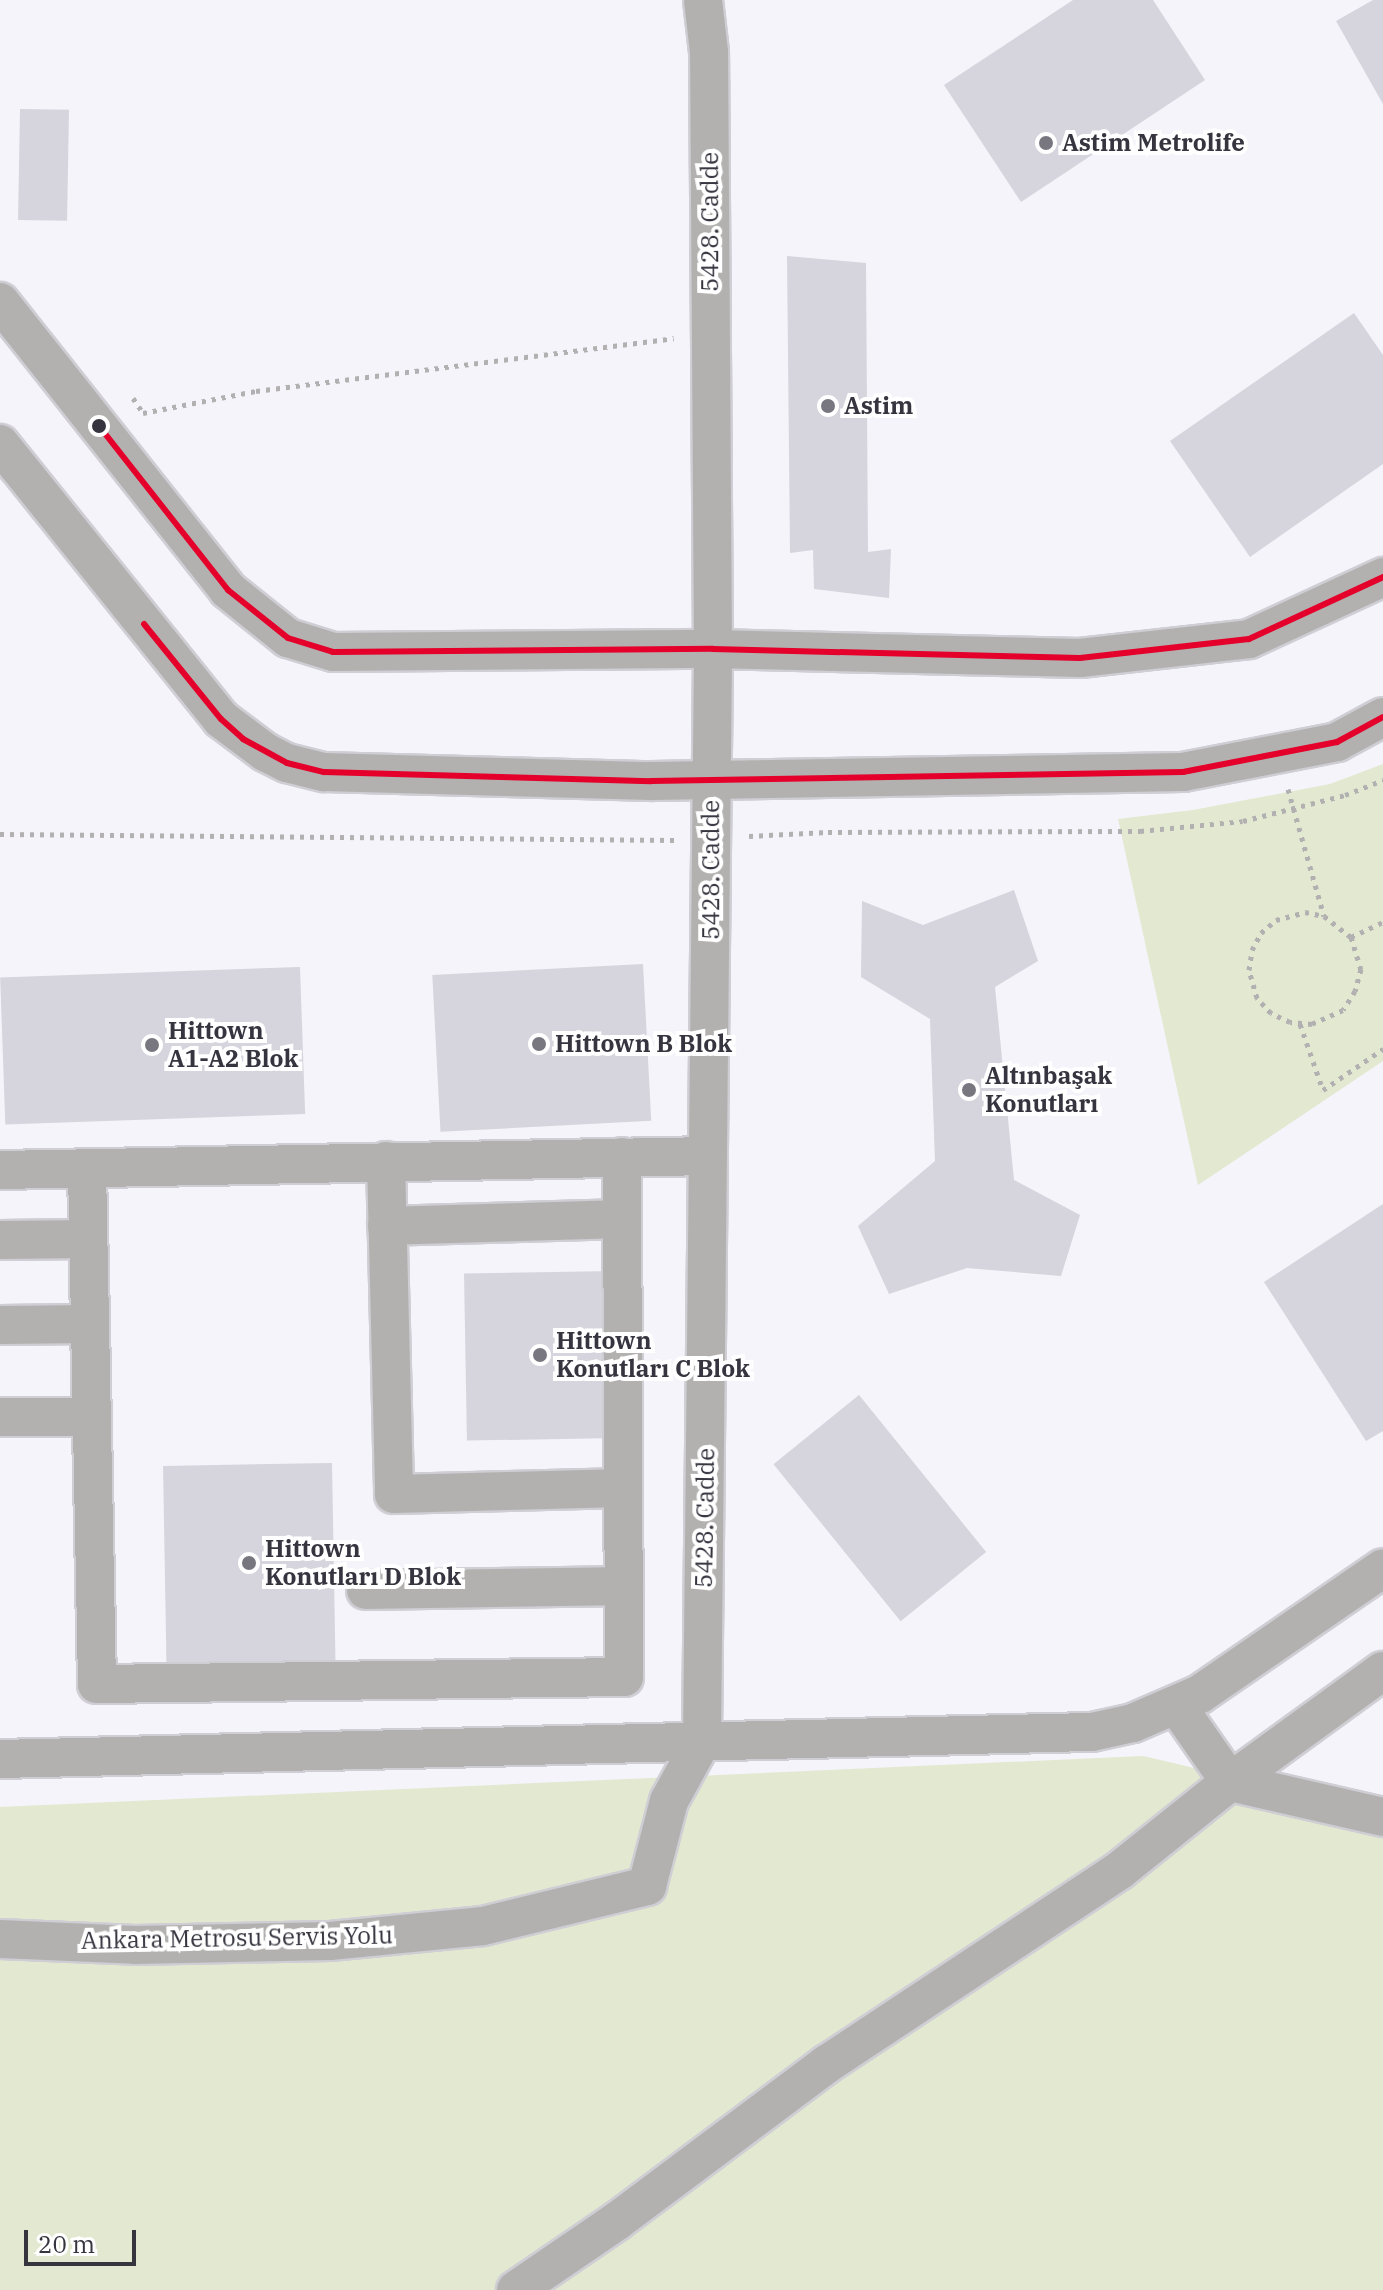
<!DOCTYPE html>
<meta charset="utf-8">
<style>
body{margin:0}
#map{position:relative;width:1383px;height:2290px;overflow:hidden;background:#f4f4fa;font-family:"IBM Plex Serif",serif}
div>[style]{position:absolute}
.green>*{inset:0;background:#e2e9d0}
.building>*{inset:0;background:#d6d4dc;transform-origin:0 0}
.path>*{height:5px;margin-top:-2.5px;transform-origin:0;background:repeating-linear-gradient(90deg,#b2b0b1 0 4px,transparent 0 10px)}
.roads{filter:drop-shadow(2px 0 #cfced4) drop-shadow(-2px 0 #cfced4) drop-shadow(0 2px #cfced4) drop-shadow(0 -2px #cfced4)}
.minor>*{height:38px;margin:-19px;padding:0 19px;transform-origin:19px;border-radius:19px;background:#b3b1b0}
.bus-1>*{height:6px;margin:-3px;padding:0 3px;transform-origin:3px;border-radius:3px;background:#e4002b}
.dots>*{width:22px;height:22px;translate:-50% -50%;box-sizing:border-box;border:4px solid #fff;border-radius:50%}
span{translate:-50% -50%;white-space:nowrap;text-align:center;line-height:1.15;-webkit-text-stroke:8px #fff;paint-order:stroke}
.poi-label{font-size:24px;color:#35343f;font-weight:700}
.left{translate:0 -50%;text-align:left}
.street-label{font-size:24px;color:#35343f}
.scale{position:absolute;left:24px;top:2230px;width:112px;height:36px;box-sizing:border-box;border:4px solid #35343f;border-top:0;padding-left:10px;font-size:24px;line-height:28px;white-space:nowrap;color:#35343f;-webkit-text-stroke:6px #fff;paint-order:stroke}
</style>
<div id="map">
<div class="green">
<div style="clip-path:polygon(1383px 764px,1383px 1061px,1198px 1185px,1118px 819px,1193px 810px,1330px 784px)"></div>
<div style="clip-path:polygon(1143px 1756px,1383px 1812px,1383px 2290px,0 2290px,0 1807px)"></div>
</div>
<div class="building">
<div style="clip-path:polygon(1073px 0,1153px 0,1205px 80px,1021px 202px,944px 85px)"></div>
<div style="clip-path:polygon(1373px 0,1383px 0,1383px 104px,1336px 21px)"></div>
<div style="left:20px;top:109px;width:49px;height:111px;rotate:1deg"></div>
<div style="clip-path:polygon(787px 256px,866px 263px,868px 552px,891px 549px,889px 598px,814px 589px,813px 550px,790px 553px)"></div>
<div style="clip-path:polygon(1354px 313px,1383px 355px,1383px 464px,1250px 557px,1170px 441px)"></div>
<div style="clip-path:polygon(1014px 890px,1038px 961px,995px 987px,1014px 1180px,1080px 1215px,1061px 1276px,967px 1268px,889px 1294px,858px 1226px,935px 1161px,930px 1019px,861px 977px,862px 901px,923px 925px)"></div>
<div style="left:643px;top:964px;width:157px;height:211px;rotate:87deg"></div>
<div style="left:300px;top:967px;width:147px;height:300px;rotate:88deg"></div>
<div style="clip-path:polygon(1383px 1204px,1383px 1431px,1366px 1441px,1264px 1282px)"></div>
<div style="left:614px;top:1271px;width:167px;height:150px;rotate:89deg"></div>
<div style="left:859px;top:1395px;width:202px;height:110px;rotate:51deg"></div>
<div style="left:332px;top:1463px;width:197px;height:169px;rotate:89deg"></div>
</div>
<div class="path">
<div style="left:133px;top:398px;width:18px;rotate:56deg"></div>
<div style="left:143px;top:413px;width:115px;rotate:-11deg"></div>
<div style="left:256px;top:391px;width:421px;rotate:-7.2deg"></div>
<div style="left:1288px;top:789px;width:132px;rotate:74.2deg"></div>
<div style="left:1324px;top:916px;width:34px;rotate:38deg"></div>
<div style="left:1351px;top:937px;width:34px;rotate:73deg"></div>
<div style="left:1361px;top:969px;width:23px;rotate:105deg"></div>
<div style="left:1355px;top:991px;width:22px;rotate:122deg"></div>
<div style="left:1343px;top:1010px;width:34px;rotate:156deg"></div>
<div style="left:1312px;top:1024px;width:22px;rotate:-175deg"></div>
<div style="left:1290px;top:1022px;width:21px;rotate:-155deg"></div>
<div style="left:1271px;top:1013px;width:21px;rotate:-133deg"></div>
<div style="left:1257px;top:998px;width:29px;rotate:-106deg"></div>
<div style="left:1249px;top:970px;width:20px;rotate:-81deg"></div>
<div style="left:1252px;top:950px;width:19px;rotate:-62deg"></div>
<div style="left:1261px;top:933px;width:20px;rotate:-41deg"></div>
<div style="left:1276px;top:920px;width:30px;rotate:-15deg"></div>
<div style="left:1305px;top:912px;width:19px;rotate:12deg"></div>
<div style="left:0;top:834px;width:675px;rotate:0.51deg"></div>
<div style="left:749px;top:836px;width:79px;rotate:-2.9deg"></div>
<div style="left:828px;top:832px;width:312px;rotate:-0.2deg"></div>
<div style="left:1140px;top:831px;width:103px;rotate:-5.5deg"></div>
<div style="left:1243px;top:821px;width:105px;rotate:-14.3deg"></div>
<div style="left:1345px;top:795px;width:41px;rotate:-21.5deg"></div>
<div style="left:1351px;top:937px;width:35px;rotate:-25deg"></div>
<div style="left:1300px;top:1024px;width:70px;rotate:70.8deg"></div>
<div style="left:1323px;top:1090px;width:73px;rotate:-34.3deg"></div>
</div>
<div class="roads">
<div class="minor">
<div style="left:0;top:302px;width:367px;rotate:51.6deg"></div>
<div style="left:228px;top:590px;width:77px;rotate:38.7deg"></div>
<div style="left:288px;top:638px;width:47px;rotate:17.3deg"></div>
<div style="left:333px;top:652px;width:380px;rotate:-0.5deg"></div>
<div style="left:713px;top:649px;width:367px;rotate:1.4deg"></div>
<div style="left:1080px;top:658px;width:170px;rotate:-6.4deg"></div>
<div style="left:1249px;top:639px;width:148px;rotate:-24.8deg"></div>
<div style="left:0;top:444px;width:353px;rotate:51.2deg"></div>
<div style="left:221px;top:719px;width:55px;rotate:36.9deg"></div>
<div style="left:265px;top:752px;width:25px;rotate:27deg"></div>
<div style="left:287px;top:763px;width:38px;rotate:14deg"></div>
<div style="left:324px;top:772px;width:327px;rotate:1.6deg"></div>
<div style="left:651px;top:781px;width:532px;rotate:-0.97deg"></div>
<div style="left:1183px;top:772px;width:157px;rotate:-11deg"></div>
<div style="left:1337px;top:742px;width:52px;rotate:-28.5deg"></div>
<div style="left:386px;top:1161px;width:333px;rotate:88.6deg"></div>
<div style="left:394px;top:1494px;width:229px;rotate:-1.5deg"></div>
<div style="left:87px;top:1168px;width:516px;rotate:88.89deg"></div>
<div style="left:97px;top:1684px;width:527px;rotate:-0.76deg"></div>
<div style="left:624px;top:1677px;width:520px;rotate:-90.22deg"></div>
<div style="left:0;top:1170px;width:708px;rotate:-1.13deg"></div>
<div style="left:387px;top:1226px;width:234px;rotate:-1.7deg"></div>
<div style="left:0;top:1240px;width:88px;rotate:-0.7deg"></div>
<div style="left:0;top:1325px;width:90px;rotate:-0.6deg"></div>
<div style="left:0;top:1417px;width:92px"></div>
<div style="left:366px;top:1590px;width:258px;rotate:-0.9deg"></div>
<div style="left:1177px;top:1706px;width:93px;rotate:55.1deg"></div>
<div style="left:1230px;top:1782px;width:157px;rotate:12.9deg"></div>
<div style="left:0;top:1759px;width:1092px;rotate:-1.42deg"></div>
<div style="left:1092px;top:1732px;width:42px;rotate:-12.4deg"></div>
<div style="left:1133px;top:1723px;width:73px;rotate:-23.4deg"></div>
<div style="left:1200px;top:1694px;width:222px;rotate:-34.5deg"></div>
<div style="left:0;top:1939px;width:135px;rotate:2.5deg"></div>
<div style="left:135px;top:1945px;width:195px;rotate:-1.2deg"></div>
<div style="left:330px;top:1941px;width:154px;rotate:-5.6deg"></div>
<div style="left:483px;top:1926px;width:169px;rotate:-13.7deg"></div>
<div style="left:647px;top:1886px;width:88px;rotate:-75.5deg"></div>
<div style="left:669px;top:1801px;width:68px;rotate:-61.2deg"></div>
<div style="left:702px;top:1741px;width:1092px;rotate:-89.42deg"></div>
<div style="left:713px;top:649px;width:597px;rotate:-90.38deg"></div>
<div style="left:709px;top:52px;width:52px;rotate:-96.6deg"></div>
<div style="left:516px;top:2290px;width:122px;rotate:-34.3deg"></div>
<div style="left:617px;top:2221px;width:262px;rotate:-36.8deg"></div>
<div style="left:827px;top:2064px;width:351px;rotate:-33.5deg"></div>
<div style="left:1120px;top:1870px;width:141px;rotate:-38.7deg"></div>
<div style="left:1230px;top:1782px;width:189px;rotate:-36deg"></div>
</div>
</div>
<div class="bus-1">
<div style="left:99px;top:426px;width:209px;rotate:51.8deg"></div>
<div style="left:228px;top:590px;width:77px;rotate:38.7deg"></div>
<div style="left:288px;top:638px;width:47px;rotate:17.3deg"></div>
<div style="left:333px;top:652px;width:380px;rotate:-0.5deg"></div>
<div style="left:713px;top:649px;width:367px;rotate:1.4deg"></div>
<div style="left:1080px;top:658px;width:170px;rotate:-6.4deg"></div>
<div style="left:1249px;top:639px;width:148px;rotate:-24.8deg"></div>
<div style="left:144px;top:624px;width:122px;rotate:51deg"></div>
<div style="left:221px;top:719px;width:30px;rotate:42deg"></div>
<div style="left:243px;top:739px;width:50px;rotate:28.6deg"></div>
<div style="left:287px;top:763px;width:38px;rotate:14deg"></div>
<div style="left:324px;top:772px;width:327px;rotate:1.6deg"></div>
<div style="left:651px;top:781px;width:532px;rotate:-0.97deg"></div>
<div style="left:1183px;top:772px;width:157px;rotate:-11deg"></div>
<div style="left:1337px;top:742px;width:52px;rotate:-28.5deg"></div>
</div>
<div class="dots">
<div style="left:1046px;top:143px;background:#787780"></div>
<div style="left:828px;top:406px;background:#787780"></div>
<div style="left:99px;top:426px;background:#35343f"></div>
<div style="left:539px;top:1044px;background:#787780"></div>
<div style="left:152px;top:1045px;background:#787780"></div>
<div style="left:969px;top:1090px;background:#787780"></div>
<div style="left:540px;top:1355px;background:#787780"></div>
<div style="left:249px;top:1563px;background:#787780"></div>
</div>
<div class="poi-label">
<span class="left" style="left:1062px;top:143px">Astim Metrolife</span>
<span class="left" style="left:844px;top:406px">Astim</span>
<span class="left" style="left:168px;top:1045px">Hittown<br>A1-A2 Blok</span>
<span class="left" style="left:555px;top:1044px">Hittown B Blok</span>
<span class="left" style="left:985px;top:1090px">Altınbaşak<br>Konutları</span>
<span class="left" style="left:556px;top:1355px">Hittown<br>Konutları C Blok</span>
<span class="left" style="left:265px;top:1563px">Hittown<br>Konutları D Blok</span>
</div>
<div class="street-label">
<span style="left:710px;top:222px;rotate:-90deg">5428. Cadde</span>
<span style="left:711px;top:870px;rotate:-90deg">5428. Cadde</span>
<span style="left:705px;top:1518px;rotate:-89deg">5428. Cadde</span>
<span style="left:237px;top:1938px;rotate:-1deg">Ankara Metrosu Servis Yolu</span>
</div>
<div class="scale">20 m</div>
</div>
